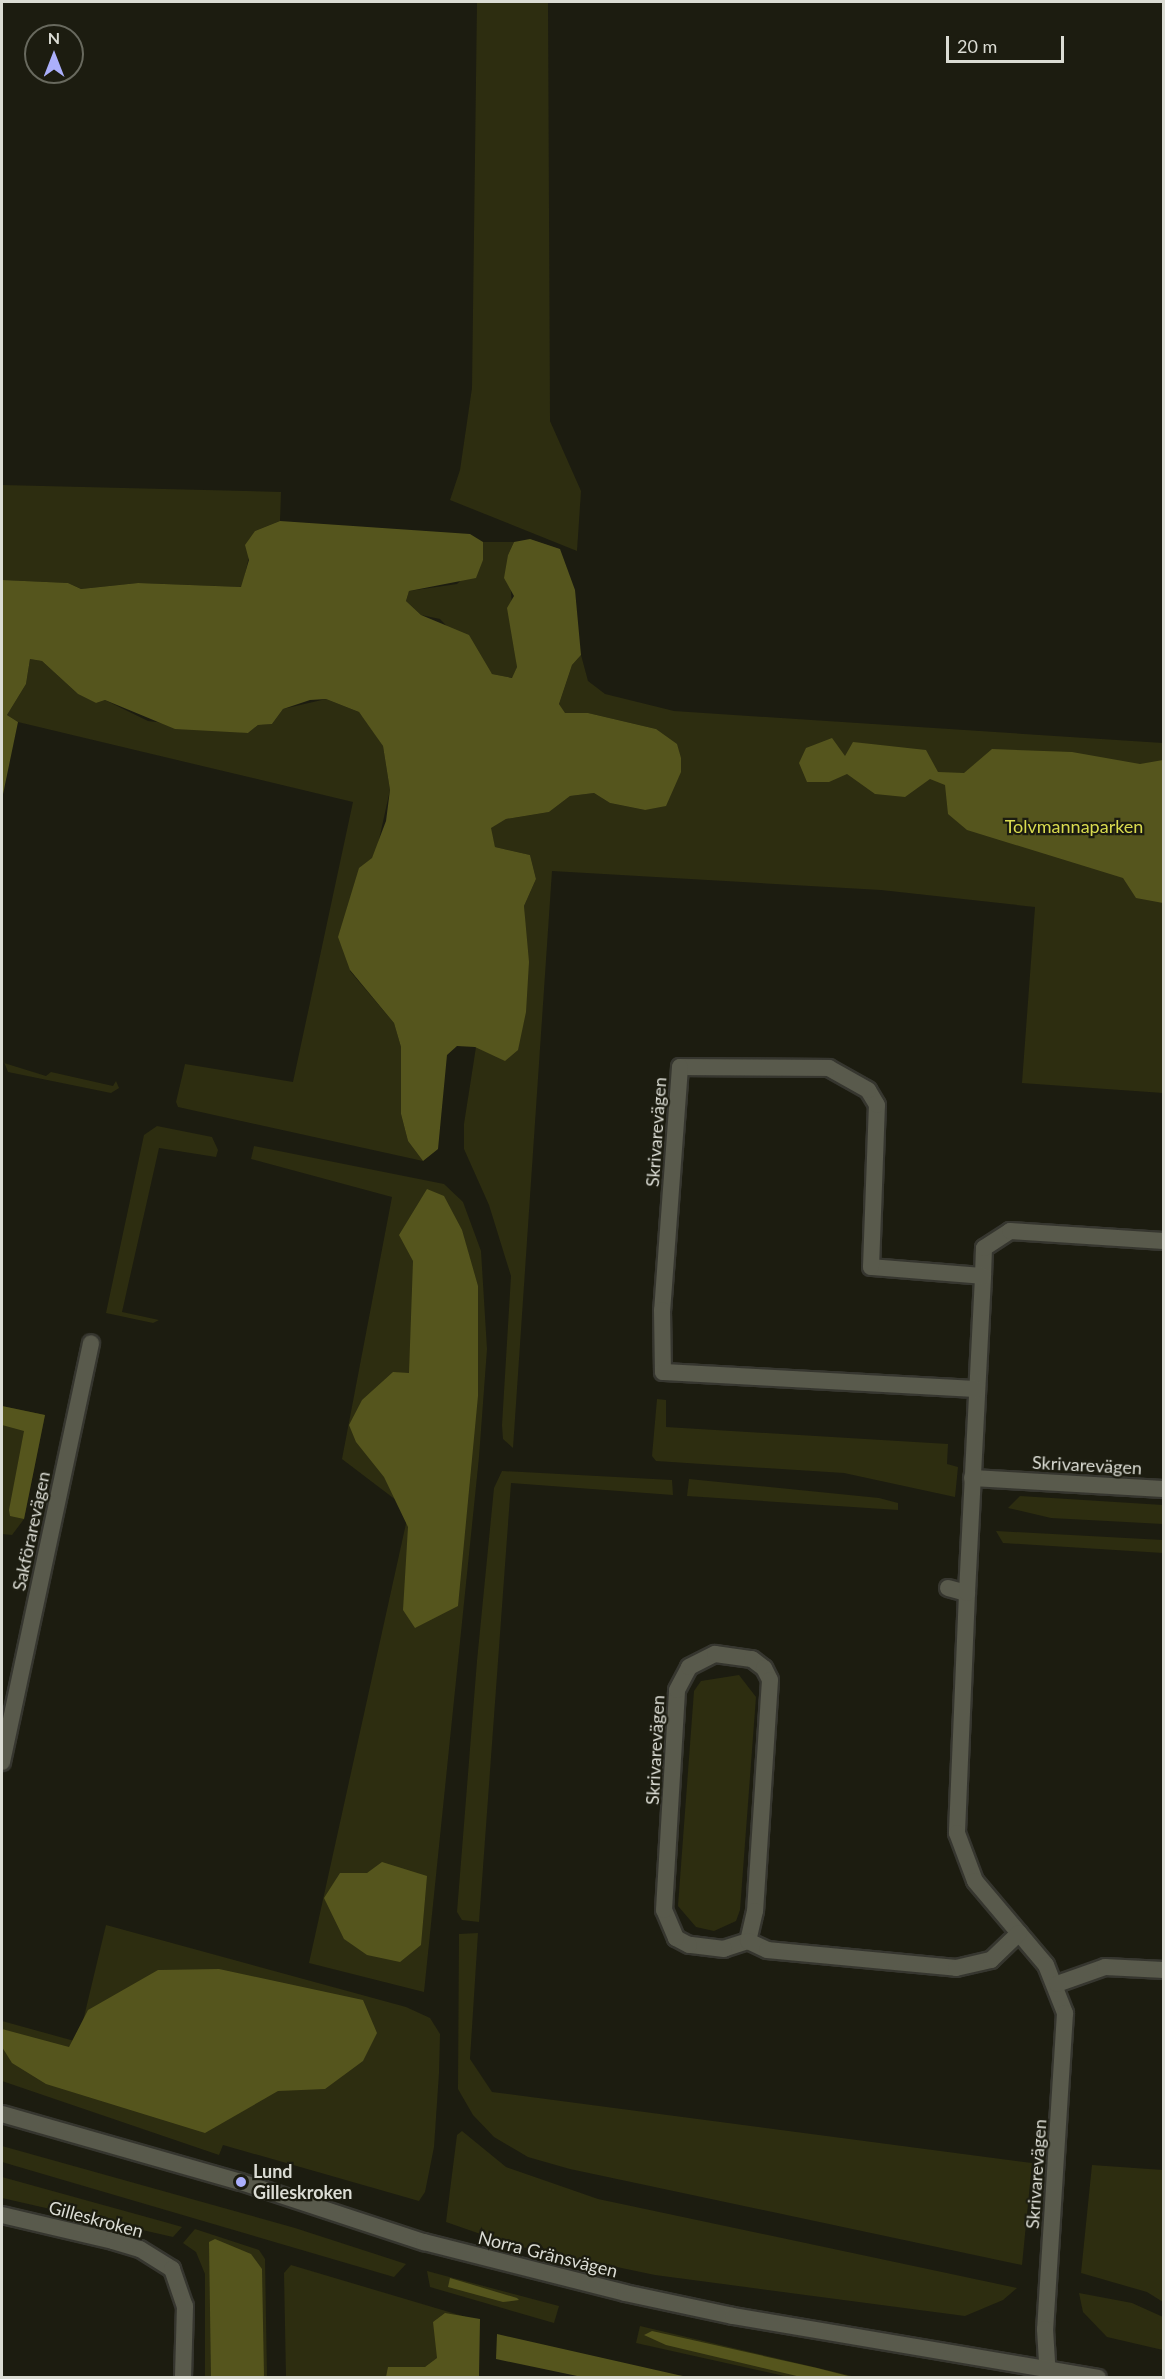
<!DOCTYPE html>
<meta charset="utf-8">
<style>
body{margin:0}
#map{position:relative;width:1165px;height:2379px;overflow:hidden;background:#1c1c10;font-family:Lato,sans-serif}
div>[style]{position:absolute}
.green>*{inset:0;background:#2d2d10}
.forest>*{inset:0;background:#55551d}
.roads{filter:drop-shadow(2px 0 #36362f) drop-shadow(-2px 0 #36362f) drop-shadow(0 2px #36362f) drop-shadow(0 -2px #36362f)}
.minor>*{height:16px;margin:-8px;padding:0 8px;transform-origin:8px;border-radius:8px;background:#595a4c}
.tertiary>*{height:16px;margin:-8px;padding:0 8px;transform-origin:8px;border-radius:8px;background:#595a4c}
.dots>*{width:16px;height:16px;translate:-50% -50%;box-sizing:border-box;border:3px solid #1c1c10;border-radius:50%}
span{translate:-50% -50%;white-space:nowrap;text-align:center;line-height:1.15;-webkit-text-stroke:4.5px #1c1c10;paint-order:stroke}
.park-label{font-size:18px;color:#d9db4f}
.street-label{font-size:18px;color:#dbdcd4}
.poi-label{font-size:18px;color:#dbdcd4;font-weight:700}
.left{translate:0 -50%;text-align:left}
.frame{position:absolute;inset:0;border:3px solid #dbdcd4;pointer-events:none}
.north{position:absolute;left:24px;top:24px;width:60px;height:60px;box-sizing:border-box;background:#1c1c10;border:2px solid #68695e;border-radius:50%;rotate:0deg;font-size:16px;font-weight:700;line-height:24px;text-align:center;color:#dbdcd4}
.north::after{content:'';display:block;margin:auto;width:21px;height:27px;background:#abaffb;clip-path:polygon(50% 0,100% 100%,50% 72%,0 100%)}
.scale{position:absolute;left:946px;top:36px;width:118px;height:27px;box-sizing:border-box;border:3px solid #dbdcd4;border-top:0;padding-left:8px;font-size:18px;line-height:21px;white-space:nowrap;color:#dbdcd4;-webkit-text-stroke:4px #1c1c10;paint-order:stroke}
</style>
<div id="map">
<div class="green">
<div style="clip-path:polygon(477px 2px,548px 2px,550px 421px,581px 491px,577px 551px,450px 500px,460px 470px,472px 388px)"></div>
<div style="clip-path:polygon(2px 485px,281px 492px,280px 521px,255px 531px,242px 587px,138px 583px,81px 589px,68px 583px,2px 580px)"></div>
<div style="clip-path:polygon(483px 542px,514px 542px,508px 555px,517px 667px,513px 678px,492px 674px,440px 619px,421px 615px,406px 601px,409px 591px,457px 584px,483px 560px)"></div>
<div style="clip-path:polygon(581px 655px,588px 681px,605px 694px,674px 711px,1163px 743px,1163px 1093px,1022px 1083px,1035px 907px,881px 890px,552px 871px,513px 1448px,503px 1439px,502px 1425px,511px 1276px,489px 1205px,464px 1149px,464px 1124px,476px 1047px,525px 929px,524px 906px,536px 879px,530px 855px,495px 847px,490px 828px,506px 819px,549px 812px,570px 796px,594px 793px,610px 803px,645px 810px,656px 729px,588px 713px,564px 713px,559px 704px,572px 665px)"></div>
<div style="clip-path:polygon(30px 659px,42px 661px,78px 694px,96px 703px,105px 700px,148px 721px,248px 733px,258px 725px,272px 724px,283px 709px,326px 699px,359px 712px,372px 729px,383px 746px,390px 790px,350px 971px,394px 1023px,401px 1047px,401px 1114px,408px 1141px,423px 1161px,178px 1107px,176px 1102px,185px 1064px,293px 1082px,353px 802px,18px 722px,7px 715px,26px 684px)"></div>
<div style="clip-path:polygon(2px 1057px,4px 1063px,46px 1076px,51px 1072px,113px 1086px,116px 1081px,119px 1088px,111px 1093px,8px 1072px)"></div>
<div style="clip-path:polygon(157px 1126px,212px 1137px,218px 1150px,216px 1157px,159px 1148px,122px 1312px,159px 1320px,153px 1323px,106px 1313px,144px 1135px)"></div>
<div style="clip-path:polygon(254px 1146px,444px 1184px,463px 1202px,481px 1251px,487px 1349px,479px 1457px,424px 1992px,309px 1963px,409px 1510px,342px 1459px,392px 1197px,251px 1159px)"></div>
<div style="clip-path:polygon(657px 1399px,666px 1400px,666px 1427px,948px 1444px,947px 1464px,958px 1467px,955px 1497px,844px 1473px,656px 1461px,652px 1456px)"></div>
<div style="clip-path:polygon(2px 1406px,45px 1415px,24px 1519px,12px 1535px,2px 1534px)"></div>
<div style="clip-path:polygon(502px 1471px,672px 1480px,673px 1495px,511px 1483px,479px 1922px,462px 1920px,457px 1912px,477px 1661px,494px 1488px)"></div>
<div style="clip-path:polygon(689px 1479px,879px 1498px,898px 1503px,898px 1510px,687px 1496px)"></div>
<div style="clip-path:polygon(1020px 1496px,1163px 1505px,1163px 1524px,1051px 1518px,1008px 1508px)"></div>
<div style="clip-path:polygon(996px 1531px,1163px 1540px,1163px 1553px,1003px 1543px)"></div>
<div style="clip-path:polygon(739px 1675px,756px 1697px,740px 1910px,736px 1921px,714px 1931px,696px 1927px,678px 1906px,694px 1691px,701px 1681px)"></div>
<div style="clip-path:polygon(106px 1925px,406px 2007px,430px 2018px,440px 2034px,439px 2073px,434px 2147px,425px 2192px,419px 2201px,223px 2145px,219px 2155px,2px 2081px,2px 2021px,78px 2042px)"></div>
<div style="clip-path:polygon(478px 1933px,470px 2059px,492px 2092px,1032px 2163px,1022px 2265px,570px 2169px,528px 2157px,494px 2137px,473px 2115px,458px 2089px,459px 1934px)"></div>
<div style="clip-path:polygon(462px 2131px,506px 2167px,598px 2199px,1017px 2288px,1003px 2300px,965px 2316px,655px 2275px,512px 2245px,446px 2222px,457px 2135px)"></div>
<div style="clip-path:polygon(2px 2146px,295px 2228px,406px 2264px,394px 2277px,2px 2162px)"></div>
<div style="clip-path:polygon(1092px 2165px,1163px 2170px,1163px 2302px,1147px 2292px,1081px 2273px)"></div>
<div style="clip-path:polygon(2px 2177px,161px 2221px,182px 2227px,173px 2237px,2px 2198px)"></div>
<div style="clip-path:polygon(195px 2229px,259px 2250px,265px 2259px,267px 2377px,205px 2377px,205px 2274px,196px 2252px,183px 2243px)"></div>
<div style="clip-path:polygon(291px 2265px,476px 2320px,479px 2377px,286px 2377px,284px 2273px)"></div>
<div style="clip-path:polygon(427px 2271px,559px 2306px,554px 2323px,430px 2287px)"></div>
<div style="clip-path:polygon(1079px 2293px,1132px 2303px,1163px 2317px,1163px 2350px,1107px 2337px,1083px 2312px)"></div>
<div style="clip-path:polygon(640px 2326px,856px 2377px,789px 2377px,636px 2343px)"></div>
</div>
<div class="forest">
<div style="clip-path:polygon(280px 521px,470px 534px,483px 542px,483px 560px,476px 578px,409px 591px,406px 601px,421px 615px,469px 635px,492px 674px,512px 678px,517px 667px,507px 608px,514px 596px,504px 578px,508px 555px,514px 542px,530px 539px,560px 549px,575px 590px,581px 655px,572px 665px,559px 704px,565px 713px,588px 713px,656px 729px,677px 744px,681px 758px,681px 772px,666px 806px,645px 810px,610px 803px,594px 793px,570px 796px,549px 812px,506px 819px,491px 828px,495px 847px,530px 855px,536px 879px,524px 906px,529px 962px,526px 1012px,518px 1050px,505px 1061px,475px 1047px,457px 1046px,447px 1055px,438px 1149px,423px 1161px,408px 1141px,401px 1114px,401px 1047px,394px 1023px,350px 970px,338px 937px,359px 868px,372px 858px,386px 821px,390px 790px,383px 746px,359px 712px,326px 699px,310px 700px,283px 709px,272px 724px,258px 725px,248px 733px,175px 729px,105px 700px,96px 703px,78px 694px,42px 661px,30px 659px,26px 684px,7px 715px,18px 722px,2px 799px,2px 580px,68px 583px,81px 589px,138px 583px,241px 587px,249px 560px,245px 545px,255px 531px)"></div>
<div style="clip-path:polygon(832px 738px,845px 756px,853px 742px,926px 750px,938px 772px,964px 773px,992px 749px,1072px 752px,1140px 764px,1163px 760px,1163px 903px,1136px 898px,1123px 878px,967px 830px,948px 814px,945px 785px,930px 779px,905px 797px,875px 794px,847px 774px,829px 782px,807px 782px,799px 763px,806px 748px)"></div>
<div style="clip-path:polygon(427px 1189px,444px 1196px,462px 1230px,478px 1286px,478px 1396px,458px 1606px,415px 1628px,403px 1610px,408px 1527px,384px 1477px,356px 1442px,349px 1425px,362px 1400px,393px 1372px,409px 1373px,413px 1261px,399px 1235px)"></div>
<div style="clip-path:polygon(2px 1406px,45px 1415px,24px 1519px,10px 1516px,9px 1510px,24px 1431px,2px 1425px)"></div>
<div style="clip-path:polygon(382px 1862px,427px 1876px,421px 1945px,400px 1962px,367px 1955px,344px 1939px,324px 1898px,340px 1873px,367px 1873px)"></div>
<div style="clip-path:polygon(219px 1969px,363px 2000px,377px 2033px,363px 2061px,325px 2089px,278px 2091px,205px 2133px,46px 2084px,12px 2063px,2px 2047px,2px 2029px,69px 2047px,88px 2010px,158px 1970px)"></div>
<div style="clip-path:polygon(215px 2239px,251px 2254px,262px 2269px,264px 2377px,211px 2377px,209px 2242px)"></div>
<div style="clip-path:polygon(450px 2278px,517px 2298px,519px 2300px,503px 2302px,448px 2287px)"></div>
<div style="clip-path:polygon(445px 2313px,480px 2319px,479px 2377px,386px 2377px,388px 2367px,425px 2367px,437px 2358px,433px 2322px)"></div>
<div style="clip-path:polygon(652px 2331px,817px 2368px,852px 2377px,801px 2377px,666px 2345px,644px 2335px)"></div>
<div style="clip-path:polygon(497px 2334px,678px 2375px,688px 2377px,582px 2377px,496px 2359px)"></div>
</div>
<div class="roads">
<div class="minor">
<div style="left:983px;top:1276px;width:28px;rotate:-88deg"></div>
<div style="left:984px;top:1248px;width:31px;rotate:-33deg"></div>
<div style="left:1010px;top:1231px;width:154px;rotate:3.7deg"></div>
<div style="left:972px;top:1478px;width:192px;rotate:3.3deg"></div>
<div style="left:948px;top:1588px;width:20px;rotate:15deg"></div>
<div style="left:967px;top:1593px;width:240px;rotate:92.4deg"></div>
<div style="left:957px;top:1833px;width:51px;rotate:69.4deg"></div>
<div style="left:975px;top:1881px;width:110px;rotate:49.8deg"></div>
<div style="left:1046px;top:1965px;width:52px;rotate:68.4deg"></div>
<div style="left:1065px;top:2013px;width:317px;rotate:93.6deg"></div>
<div style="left:1045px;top:2329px;width:49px;rotate:86.5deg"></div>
<div style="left:967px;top:1593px;width:317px;rotate:-87.1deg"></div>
<div style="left:983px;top:1276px;width:112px;rotate:-175.4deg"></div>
<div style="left:871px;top:1267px;width:162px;rotate:-87.9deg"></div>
<div style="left:877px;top:1105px;width:17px;rotate:-121deg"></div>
<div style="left:868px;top:1090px;width:45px;rotate:-150.6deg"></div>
<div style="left:829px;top:1068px;width:149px;rotate:-179.6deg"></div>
<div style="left:680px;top:1067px;width:244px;rotate:94.2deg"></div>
<div style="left:662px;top:1310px;width:62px;rotate:89.1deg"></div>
<div style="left:663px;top:1372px;width:314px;rotate:3.1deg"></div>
<div style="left:2px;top:1762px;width:428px;rotate:-78deg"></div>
<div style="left:748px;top:1941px;width:25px;rotate:162deg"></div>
<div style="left:724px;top:1949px;width:35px;rotate:-173deg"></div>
<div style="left:689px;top:1945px;width:15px;rotate:-152deg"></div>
<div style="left:676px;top:1938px;width:30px;rotate:-113deg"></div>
<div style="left:664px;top:1910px;width:220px;rotate:-86.6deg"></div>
<div style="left:677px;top:1690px;width:26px;rotate:-62deg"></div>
<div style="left:689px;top:1667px;width:29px;rotate:-27deg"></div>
<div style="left:715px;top:1654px;width:37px;rotate:8deg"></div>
<div style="left:752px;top:1659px;width:15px;rotate:37deg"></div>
<div style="left:764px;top:1668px;width:13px;rotate:63deg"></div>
<div style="left:770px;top:1680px;width:231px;rotate:93.7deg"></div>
<div style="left:755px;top:1911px;width:31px;rotate:103deg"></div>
<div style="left:748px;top:1941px;width:21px;rotate:25deg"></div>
<div style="left:767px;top:1950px;width:190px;rotate:5.4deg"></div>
<div style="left:956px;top:1968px;width:36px;rotate:-13deg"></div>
<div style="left:991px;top:1960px;width:39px;rotate:-44deg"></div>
<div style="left:1057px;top:1984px;width:51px;rotate:-19.5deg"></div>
<div style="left:1105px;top:1967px;width:59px;rotate:2.9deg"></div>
<div style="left:2px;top:2215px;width:114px;rotate:13.2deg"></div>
<div style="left:113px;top:2241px;width:28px;rotate:17deg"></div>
<div style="left:140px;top:2249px;width:38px;rotate:32deg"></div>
<div style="left:172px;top:2269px;width:39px;rotate:71deg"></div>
<div style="left:185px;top:2306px;width:72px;rotate:91.6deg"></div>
</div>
<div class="tertiary">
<div style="left:2px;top:2114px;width:248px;rotate:15.9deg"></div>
<div style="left:241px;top:2182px;width:193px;rotate:18.2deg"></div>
<div style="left:424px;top:2242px;width:207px;rotate:14.2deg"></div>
<div style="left:625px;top:2293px;width:110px;rotate:12deg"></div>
<div style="left:733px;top:2316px;width:370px;rotate:9.6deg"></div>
</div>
</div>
<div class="dots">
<div style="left:241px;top:2182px;background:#abaffb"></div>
</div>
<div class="park-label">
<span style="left:1074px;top:826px">Tolvmannaparken</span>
</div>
<div class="street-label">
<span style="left:656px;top:1132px;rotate:-86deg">Skrivarevägen</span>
<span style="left:1087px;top:1465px;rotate:3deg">Skrivarevägen</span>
<span style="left:31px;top:1531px;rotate:-78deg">Sakförarevägen</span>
<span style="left:655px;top:1750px;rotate:-87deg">Skrivarevägen</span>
<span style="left:1036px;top:2174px;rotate:-86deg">Skrivarevägen</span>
<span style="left:96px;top:2219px;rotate:15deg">Gilleskroken</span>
<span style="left:548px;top:2254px;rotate:14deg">Norra Gränsvägen</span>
</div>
<div class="poi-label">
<span class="left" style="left:253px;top:2182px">Lund<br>Gilleskroken</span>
</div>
<div class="frame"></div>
<div class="north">N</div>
<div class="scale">20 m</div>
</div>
